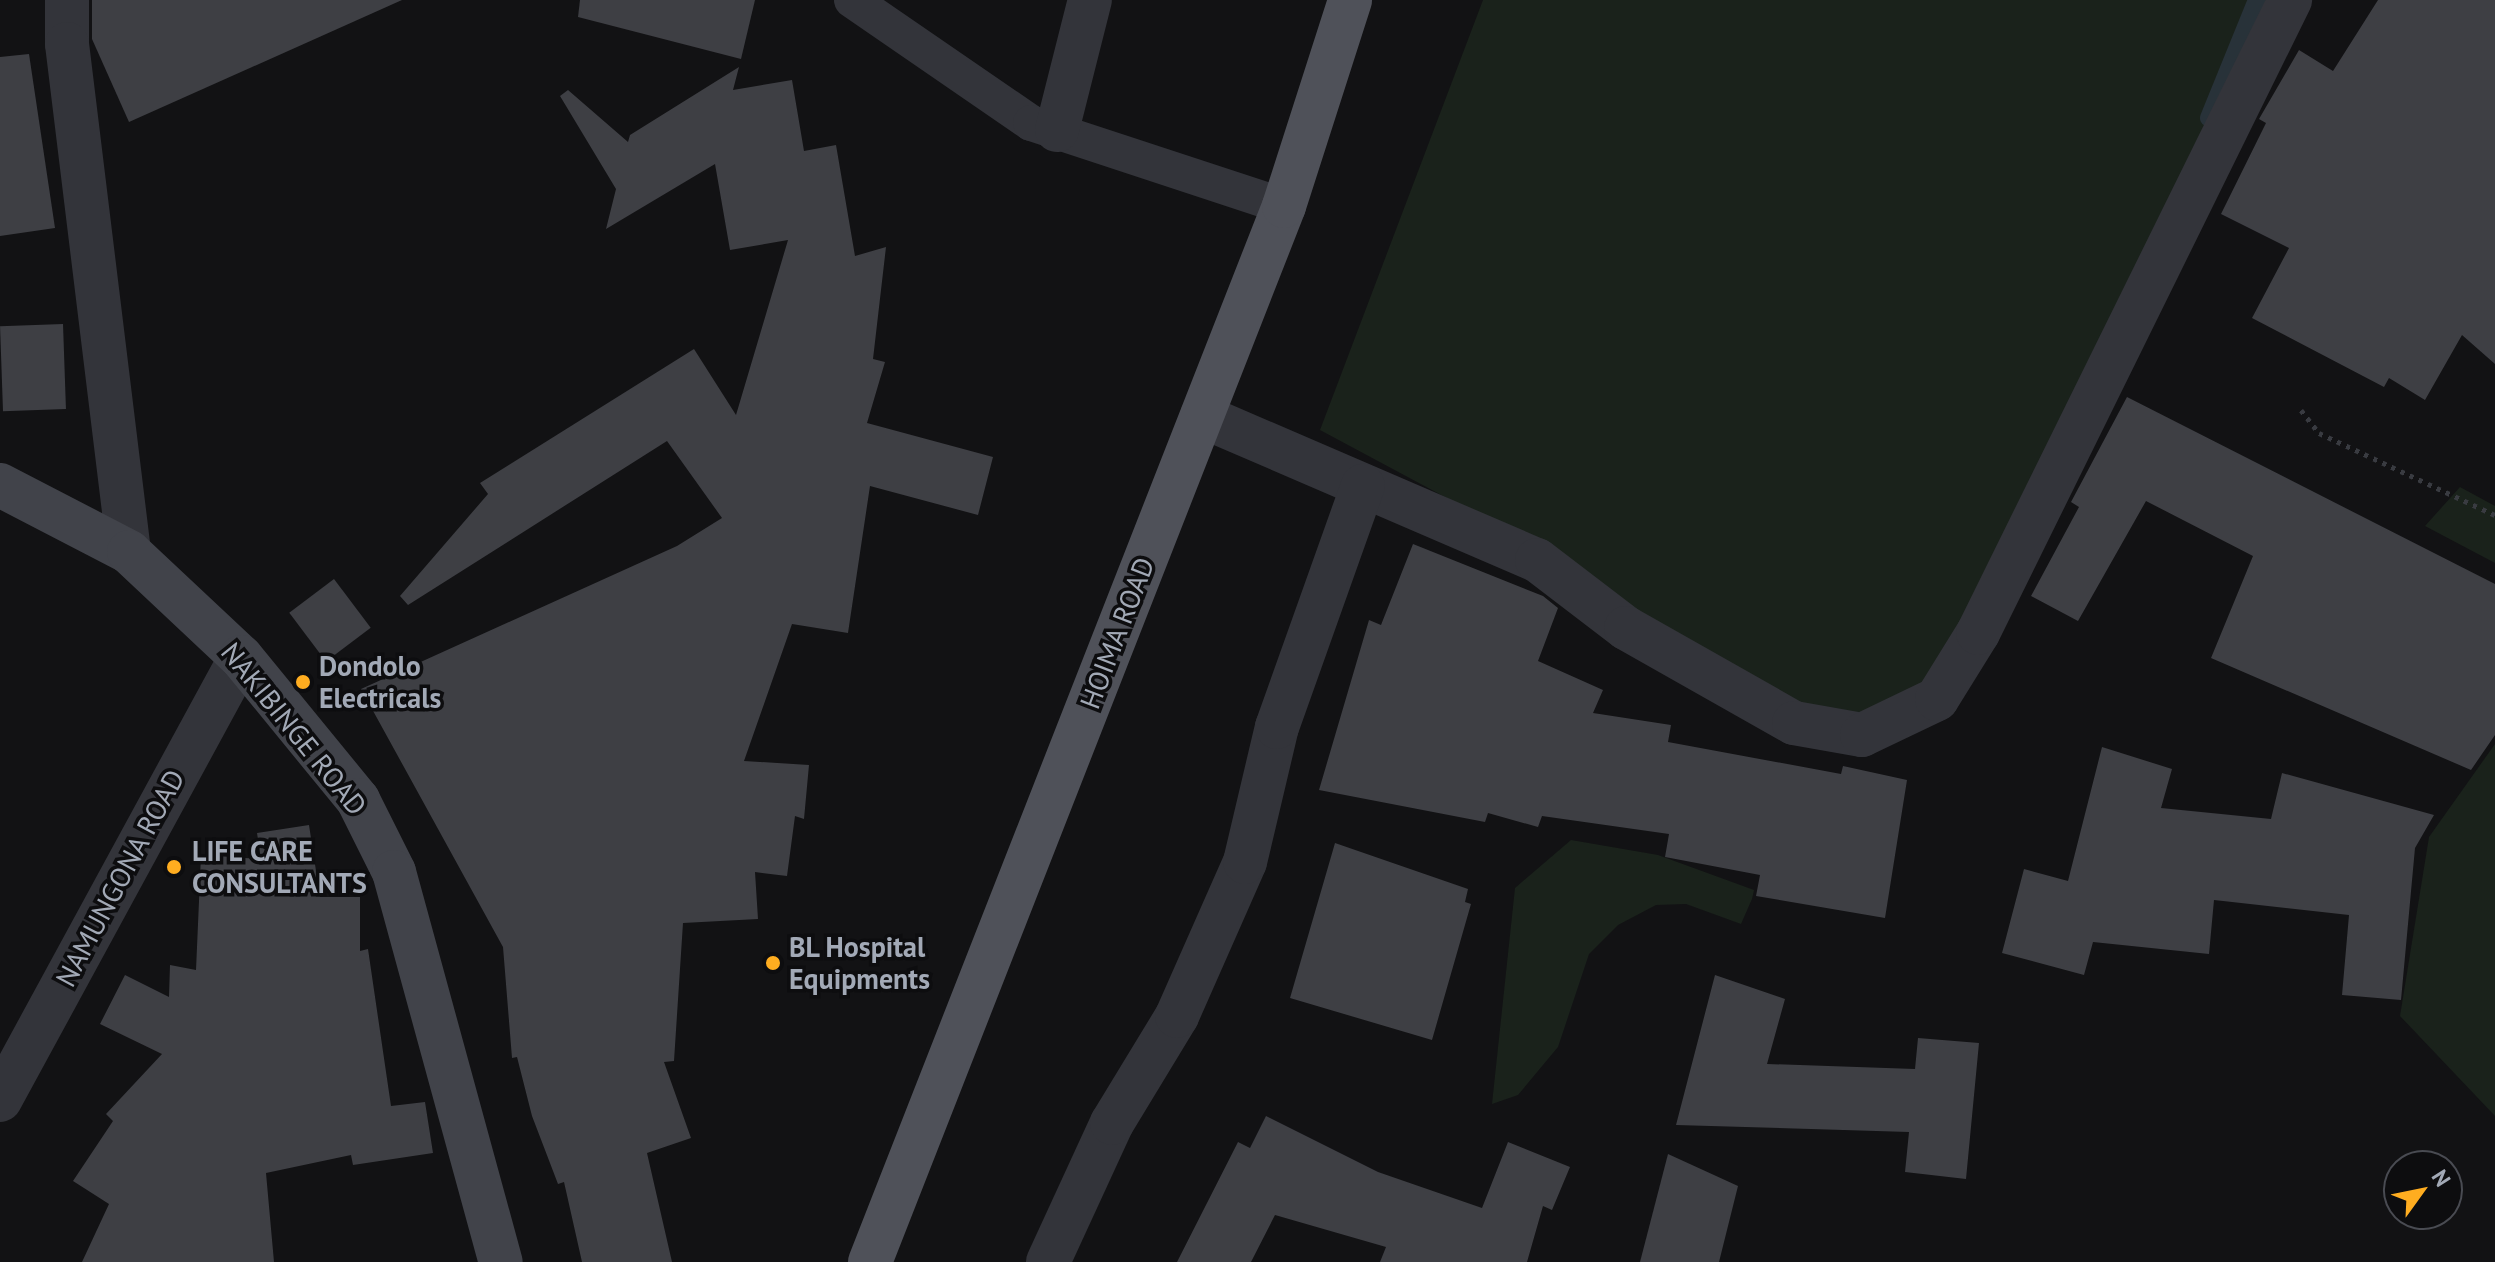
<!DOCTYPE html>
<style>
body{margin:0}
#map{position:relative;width:2495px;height:1262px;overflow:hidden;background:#121214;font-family:"PT Sans",sans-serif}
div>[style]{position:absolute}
.green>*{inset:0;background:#1a221b}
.stream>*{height:18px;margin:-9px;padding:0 9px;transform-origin:9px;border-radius:9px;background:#283239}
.building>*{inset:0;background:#3e3f44;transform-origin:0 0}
.path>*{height:5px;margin-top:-2.5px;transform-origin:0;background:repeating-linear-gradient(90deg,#393b41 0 4px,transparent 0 10px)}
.lane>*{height:36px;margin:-18px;padding:0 18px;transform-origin:18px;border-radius:18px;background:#33343a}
.street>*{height:44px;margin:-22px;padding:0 22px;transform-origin:22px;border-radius:22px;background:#33343a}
.secondary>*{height:44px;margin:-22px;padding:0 22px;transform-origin:22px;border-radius:22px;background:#41434a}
.primary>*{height:44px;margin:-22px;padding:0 22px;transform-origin:22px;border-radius:22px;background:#4f5159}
.dots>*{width:22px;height:22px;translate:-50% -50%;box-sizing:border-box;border:4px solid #0d0d0f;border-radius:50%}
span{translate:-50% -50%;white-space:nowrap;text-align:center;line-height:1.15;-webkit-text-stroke:7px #0d0d0f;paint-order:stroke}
.street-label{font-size:28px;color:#a2a9b6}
.poi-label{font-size:28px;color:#a2a9b6;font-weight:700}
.left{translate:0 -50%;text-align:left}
.north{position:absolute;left:2383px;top:1150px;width:80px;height:80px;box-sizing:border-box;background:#0d0d0f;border:2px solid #494b52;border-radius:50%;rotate:57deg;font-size:22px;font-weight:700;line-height:32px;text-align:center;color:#a2a9b6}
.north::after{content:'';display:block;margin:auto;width:28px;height:36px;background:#ffad20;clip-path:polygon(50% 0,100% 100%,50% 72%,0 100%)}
</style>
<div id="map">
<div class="green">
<div style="clip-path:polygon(1483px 0,2274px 0,1935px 674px,1878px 712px,1835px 718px,1792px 708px,1516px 535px,1320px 430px)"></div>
<div style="clip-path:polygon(2460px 487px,2495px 506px,2495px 563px,2425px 526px)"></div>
<div style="clip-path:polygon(2495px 744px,2495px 1116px,2400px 1016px,2429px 837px)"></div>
<div style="clip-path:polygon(1571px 840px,1658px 855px,1754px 890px,1752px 899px,1741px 924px,1686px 904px,1656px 905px,1618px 925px,1589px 954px,1558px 1047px,1518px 1095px,1492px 1104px,1515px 888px)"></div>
</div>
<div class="stream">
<div style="left:2209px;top:118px;width:127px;rotate:-67.9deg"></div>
</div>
<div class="building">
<div style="clip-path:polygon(92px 0,402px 0,129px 122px,92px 39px)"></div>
<div style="clip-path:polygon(580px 0,755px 0,741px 59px,578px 17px)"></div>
<div style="clip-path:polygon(2378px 0,2495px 0,2495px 364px,2462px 335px,2425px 400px,2389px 378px,2384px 387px,2252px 318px,2289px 248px,2221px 214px,2266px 123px,2259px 119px,2299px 50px,2333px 71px)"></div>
<div style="clip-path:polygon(29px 54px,55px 228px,0 236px,0 57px)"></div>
<div style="clip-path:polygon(739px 67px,733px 90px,792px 80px,804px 151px,836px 145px,855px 256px,886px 247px,873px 359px,885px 362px,867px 423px,993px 457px,978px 515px,870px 486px,848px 633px,792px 624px,744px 761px,809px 765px,804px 819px,795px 816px,787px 876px,755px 872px,758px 919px,683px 923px,674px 1061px,664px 1062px,691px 1138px,647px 1153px,672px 1262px,582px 1262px,564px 1182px,558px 1184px,532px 1116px,517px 1057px,512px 1058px,503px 947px,361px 689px,677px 546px,722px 518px,667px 441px,408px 605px,400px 596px,488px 494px,480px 483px,694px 349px,736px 415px,788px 240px,730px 250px,715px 164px,606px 229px,616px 189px,560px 96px,568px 90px,628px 142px,630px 135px)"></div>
<div style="left:63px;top:324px;width:85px;height:63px;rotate:88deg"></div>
<div style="clip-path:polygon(2127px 397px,2495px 584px,2495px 735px,2471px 770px,2211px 658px,2253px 556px,2146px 501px,2078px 621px,2031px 596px,2079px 507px,2071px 502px)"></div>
<div style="clip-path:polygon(1413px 544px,1543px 596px,1558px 608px,1538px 661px,1603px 690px,1593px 713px,1671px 725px,1668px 742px,1841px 774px,1843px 766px,1907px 780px,1885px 918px,1756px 896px,1760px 875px,1665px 857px,1669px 834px,1542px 816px,1538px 827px,1488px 813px,1485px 822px,1319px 790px,1369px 620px,1381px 625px)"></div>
<div style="left:334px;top:579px;width:61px;height:56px;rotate:53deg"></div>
<div style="clip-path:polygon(2102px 747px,2172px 769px,2161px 808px,2271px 819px,2282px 773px,2434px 815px,2415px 848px,2401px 1000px,2342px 995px,2349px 915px,2214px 900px,2209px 954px,2093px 942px,2084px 975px,2002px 953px,2024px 869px,2068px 881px)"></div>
<div style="clip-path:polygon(309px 825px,320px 897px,360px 897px,360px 951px,368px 949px,391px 1106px,425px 1102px,433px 1153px,353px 1165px,351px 1155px,266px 1173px,274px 1262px,82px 1262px,109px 1204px,73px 1181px,113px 1121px,106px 1114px,162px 1054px,100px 1024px,125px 975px,169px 997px,170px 965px,196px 970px,201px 855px,261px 859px,257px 833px)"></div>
<div style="clip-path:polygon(1335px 843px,1468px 889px,1465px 902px,1471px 904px,1432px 1040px,1290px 998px)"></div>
<div style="clip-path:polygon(1715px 975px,1785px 999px,1767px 1064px,1915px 1069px,1918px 1038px,1979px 1043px,1966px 1179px,1905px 1172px,1909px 1132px,1676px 1125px)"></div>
<div style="clip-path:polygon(1266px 1116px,1378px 1172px,1482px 1208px,1508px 1142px,1570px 1167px,1552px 1210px,1543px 1206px,1527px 1262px,1380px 1262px,1386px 1247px,1275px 1215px,1251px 1262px,1177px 1262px,1238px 1142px,1250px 1148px)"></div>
<div style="clip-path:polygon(1668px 1154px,1738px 1186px,1719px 1262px,1640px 1262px)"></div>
</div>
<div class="path">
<div style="left:2301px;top:410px;width:29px;rotate:52deg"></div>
<div style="left:2319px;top:433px;width:194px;rotate:25deg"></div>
</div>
<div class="lane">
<div style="left:852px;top:0;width:217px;rotate:34.5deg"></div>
<div style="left:1031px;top:123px;width:266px;rotate:18.2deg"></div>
</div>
<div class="street">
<div style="left:67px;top:0;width:44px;rotate:90deg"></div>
<div style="left:67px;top:44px;width:512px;rotate:83.04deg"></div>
<div style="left:1057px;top:130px;width:134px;rotate:-75.8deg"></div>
<div style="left:1202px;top:416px;width:365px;rotate:23.3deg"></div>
<div style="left:1537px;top:560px;width:112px;rotate:37.4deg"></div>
<div style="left:1626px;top:628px;width:193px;rotate:29.5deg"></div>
<div style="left:1794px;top:723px;width:69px;rotate:10deg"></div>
<div style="left:1862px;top:735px;width:83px;rotate:-25.6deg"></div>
<div style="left:1937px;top:699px;width:78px;rotate:-58.2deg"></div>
<div style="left:1978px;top:633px;width:706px;rotate:-63.76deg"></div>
<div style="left:0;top:1100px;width:504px;rotate:-61.45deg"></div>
<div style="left:1048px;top:1262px;width:153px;rotate:-65.3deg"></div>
<div style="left:1112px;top:1123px;width:125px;rotate:-58.7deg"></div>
<div style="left:1177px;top:1016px;width:168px;rotate:-66.2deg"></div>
<div style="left:1245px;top:862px;width:139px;rotate:-76.7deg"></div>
<div style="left:1277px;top:727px;width:256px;rotate:-70.4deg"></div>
</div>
<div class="secondary">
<div style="left:0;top:485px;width:145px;rotate:27.4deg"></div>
<div style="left:129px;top:552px;width:154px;rotate:43.2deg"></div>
<div style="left:241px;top:657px;width:185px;rotate:50.7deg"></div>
<div style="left:358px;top:800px;width:80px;rotate:63.4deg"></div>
<div style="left:394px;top:872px;width:404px;rotate:74.7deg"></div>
</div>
<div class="primary">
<div style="left:870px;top:1262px;width:1134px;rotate:-68.59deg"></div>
<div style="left:1284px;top:206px;width:216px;rotate:-72.2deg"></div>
</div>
<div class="dots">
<div style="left:303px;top:682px;background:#ffad20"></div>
<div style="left:174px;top:867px;background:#ffad20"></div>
<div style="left:773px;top:963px;background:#ffad20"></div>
</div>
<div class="street-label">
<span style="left:1117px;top:633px;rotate:-69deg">HOIMA ROAD</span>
<span style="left:294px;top:729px;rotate:51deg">NAKIBINGE ROAD</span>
<span style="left:120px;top:878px;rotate:-62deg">NAMUNGONA ROAD</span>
</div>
<div class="poi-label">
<span class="left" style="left:319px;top:682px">Dondolo<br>Electricals</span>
<span class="left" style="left:192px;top:867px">LIFE CARE<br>CONSULTANTS</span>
<span class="left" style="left:789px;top:963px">BL Hospital<br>Equipments</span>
</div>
<div class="north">N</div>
</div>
